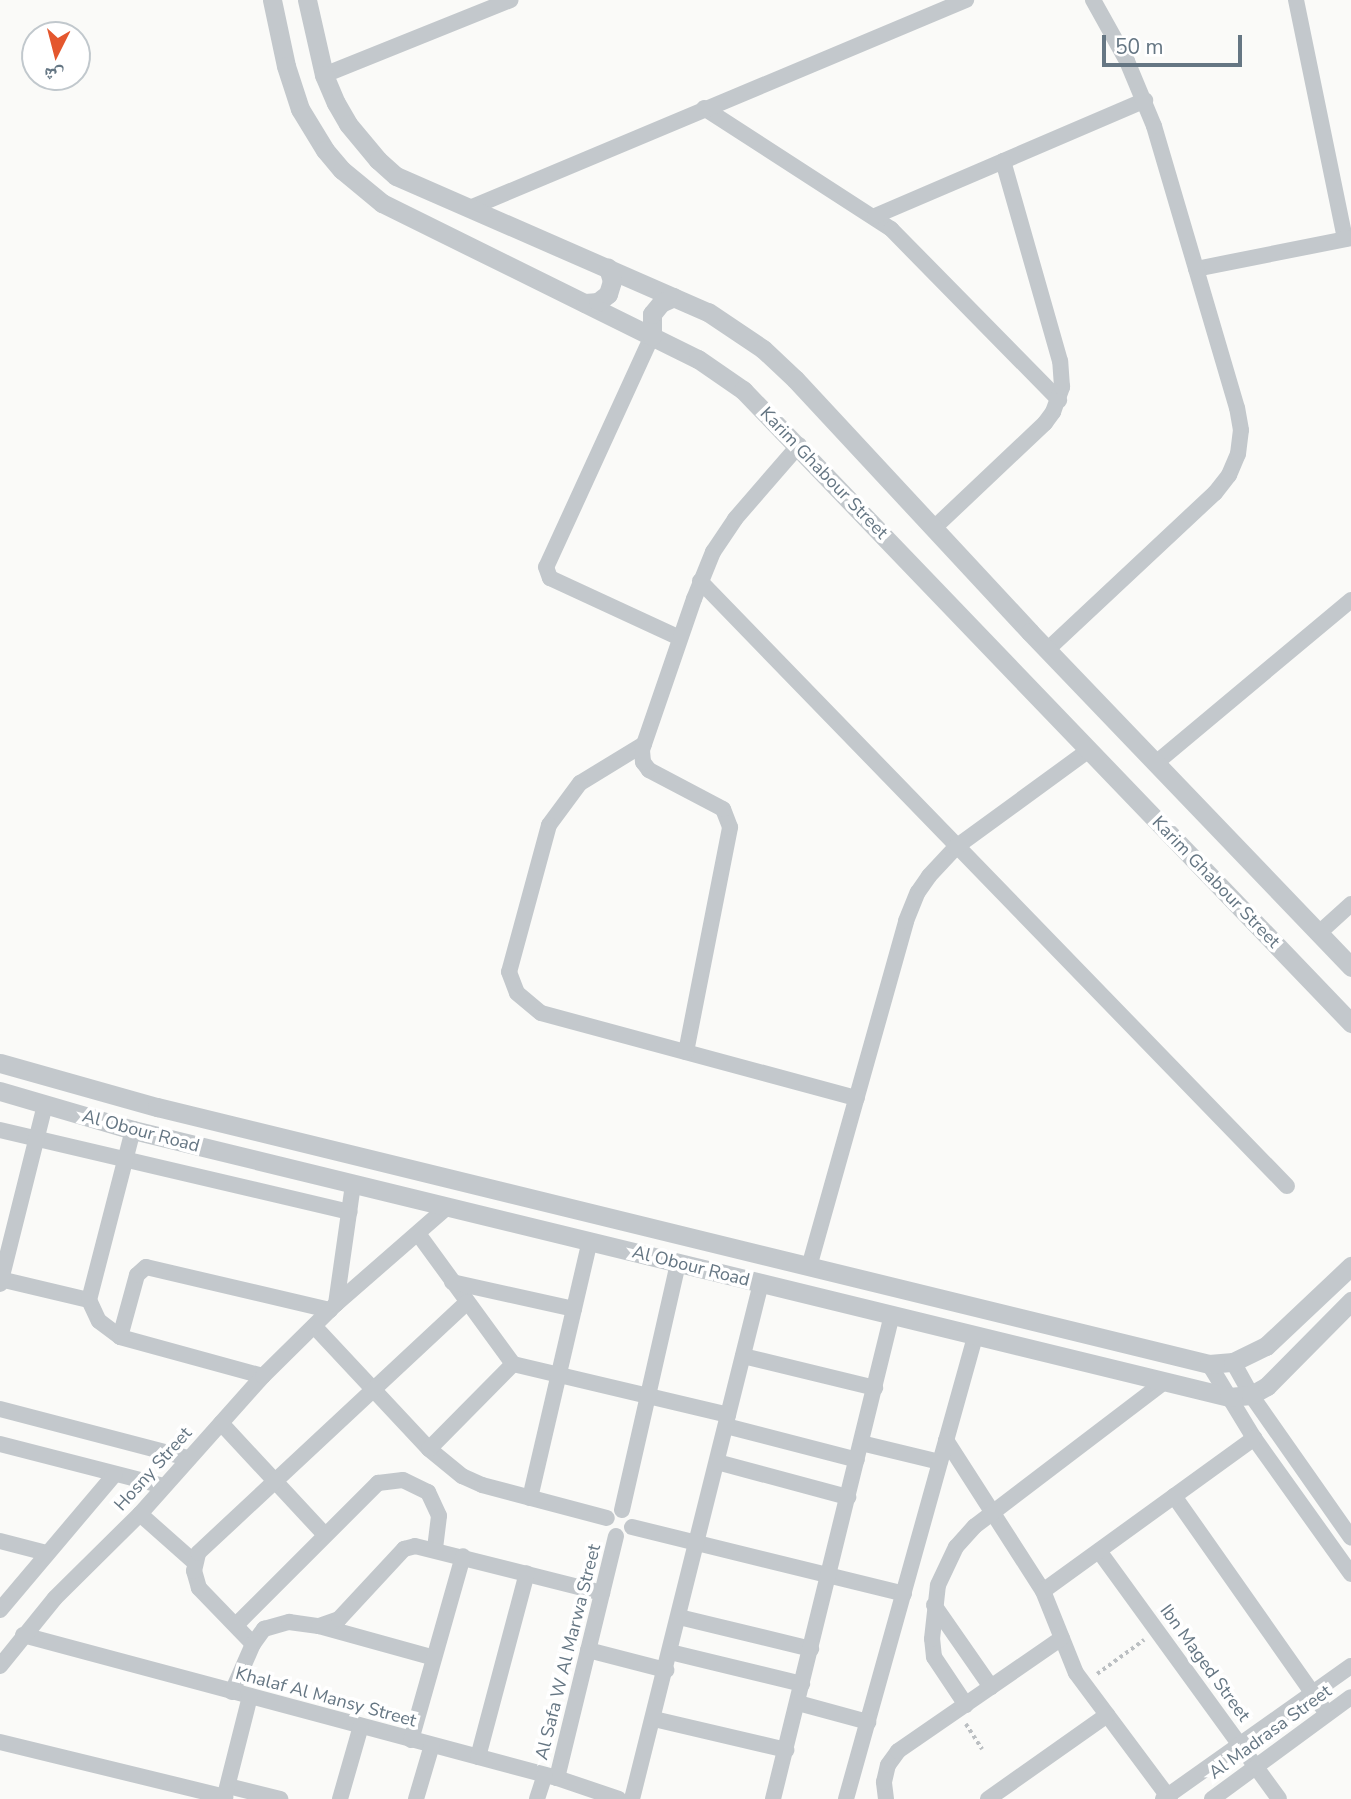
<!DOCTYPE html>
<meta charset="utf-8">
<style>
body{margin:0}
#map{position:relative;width:1351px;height:1799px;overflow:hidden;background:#fafaf8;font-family:"Nunito Sans","Noto Naskh Arabic",sans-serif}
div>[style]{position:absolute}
.path>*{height:3.5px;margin-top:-1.75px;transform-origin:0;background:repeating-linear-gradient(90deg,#bbbfc2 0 3.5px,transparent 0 7px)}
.minor>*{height:16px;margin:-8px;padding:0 8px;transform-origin:8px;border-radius:8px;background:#c3c8cc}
.tertiary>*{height:19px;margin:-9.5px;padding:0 9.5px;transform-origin:9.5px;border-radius:9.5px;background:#c3c8cc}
span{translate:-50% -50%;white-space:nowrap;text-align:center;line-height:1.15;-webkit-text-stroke:7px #fff;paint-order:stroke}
.street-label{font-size:18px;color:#657683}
.north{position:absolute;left:21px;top:21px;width:70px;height:70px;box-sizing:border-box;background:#fff;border:2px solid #c1c8cd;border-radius:50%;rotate:186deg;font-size:19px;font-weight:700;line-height:28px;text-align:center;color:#657683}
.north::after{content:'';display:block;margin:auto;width:24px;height:32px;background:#e4572e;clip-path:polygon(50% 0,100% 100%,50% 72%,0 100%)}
.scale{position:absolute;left:1102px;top:35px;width:140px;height:32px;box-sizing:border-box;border:4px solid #657683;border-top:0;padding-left:9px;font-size:21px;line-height:24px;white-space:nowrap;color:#657683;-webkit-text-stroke:5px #fff;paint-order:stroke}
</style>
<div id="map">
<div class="path">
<div style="left:1097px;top:1674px;width:58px;rotate:-35.9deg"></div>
<div style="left:966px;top:1724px;width:30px;rotate:57deg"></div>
</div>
<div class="minor">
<div style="left:1296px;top:0;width:244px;rotate:78.4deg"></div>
<div style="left:324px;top:75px;width:201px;rotate:-21.9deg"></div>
<div style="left:704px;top:108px;width:223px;rotate:32.9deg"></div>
<div style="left:891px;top:229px;width:240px;rotate:45.5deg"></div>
<div style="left:470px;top:208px;width:538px;rotate:-22.75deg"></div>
<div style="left:875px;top:216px;width:294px;rotate:-23.2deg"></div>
<div style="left:1196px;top:269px;width:158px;rotate:-11.3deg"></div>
<div style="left:652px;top:336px;width:254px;rotate:114.6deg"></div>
<div style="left:546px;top:567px;width:12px;rotate:70deg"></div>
<div style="left:550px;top:578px;width:143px;rotate:24.8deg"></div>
<div style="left:934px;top:528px;width:153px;rotate:-43.4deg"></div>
<div style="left:1045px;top:423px;width:14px;rotate:-54deg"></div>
<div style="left:1053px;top:412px;width:27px;rotate:-70deg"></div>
<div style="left:1062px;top:387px;width:26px;rotate:-94deg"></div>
<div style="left:1060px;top:361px;width:208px;rotate:-105.9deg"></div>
<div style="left:700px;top:581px;width:843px;rotate:45.87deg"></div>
<div style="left:1047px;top:650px;width:230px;rotate:-43.1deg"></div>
<div style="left:1215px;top:493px;width:23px;rotate:-52deg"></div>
<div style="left:1229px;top:475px;width:23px;rotate:-67deg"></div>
<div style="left:1238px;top:454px;width:24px;rotate:-83deg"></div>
<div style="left:1241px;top:430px;width:22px;rotate:-100deg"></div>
<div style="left:1237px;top:408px;width:294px;rotate:-106.4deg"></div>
<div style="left:1154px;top:126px;width:70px;rotate:-112.6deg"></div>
<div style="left:1127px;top:61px;width:70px;rotate:-119.1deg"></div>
<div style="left:644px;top:744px;width:75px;rotate:148.6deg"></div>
<div style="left:580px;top:783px;width:52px;rotate:126.4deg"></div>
<div style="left:549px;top:825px;width:152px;rotate:105.2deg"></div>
<div style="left:509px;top:972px;width:22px;rotate:69deg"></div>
<div style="left:517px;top:993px;width:31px;rotate:40deg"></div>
<div style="left:541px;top:1013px;width:327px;rotate:15.1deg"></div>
<div style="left:1156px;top:763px;width:254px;rotate:-39.9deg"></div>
<div style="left:1319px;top:933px;width:43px;rotate:-42.2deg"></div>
<div style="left:686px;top:1052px;width:229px;rotate:-78.9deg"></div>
<div style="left:730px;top:827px;width:19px;rotate:-111deg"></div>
<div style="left:723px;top:809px;width:84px;rotate:-152.2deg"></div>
<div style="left:649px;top:770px;width:10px;rotate:-127deg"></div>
<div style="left:643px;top:762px;width:12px;rotate:-95deg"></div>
<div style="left:642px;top:750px;width:160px;rotate:-71deg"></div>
<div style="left:694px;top:599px;width:51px;rotate:-68deg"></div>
<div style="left:713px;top:552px;width:40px;rotate:-56deg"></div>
<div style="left:735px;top:519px;width:98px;rotate:-49.1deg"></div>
<div style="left:0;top:1130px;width:359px;rotate:13.2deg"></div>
<div style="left:419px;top:1235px;width:160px;rotate:53.9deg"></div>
<div style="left:513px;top:1364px;width:221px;rotate:13.3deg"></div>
<div style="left:809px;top:1267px;width:359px;rotate:-74.3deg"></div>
<div style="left:906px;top:921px;width:31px;rotate:-68deg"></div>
<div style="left:918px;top:892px;width:19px;rotate:-55deg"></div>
<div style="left:929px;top:876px;width:40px;rotate:-47deg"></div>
<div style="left:956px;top:847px;width:165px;rotate:-36.1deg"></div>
<div style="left:0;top:1279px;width:91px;rotate:13.3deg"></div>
<div style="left:89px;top:1300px;width:23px;rotate:65deg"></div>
<div style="left:99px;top:1321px;width:26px;rotate:37deg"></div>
<div style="left:120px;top:1337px;width:148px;rotate:15.3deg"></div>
<div style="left:452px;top:1282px;width:125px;rotate:12.5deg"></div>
<div style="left:0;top:1284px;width:185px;rotate:-75.9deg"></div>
<div style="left:89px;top:1300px;width:176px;rotate:-75.5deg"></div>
<div style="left:336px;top:1304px;width:120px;rotate:-81.9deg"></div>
<div style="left:314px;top:1326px;width:168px;rotate:46.9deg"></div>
<div style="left:429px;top:1449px;width:43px;rotate:39.3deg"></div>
<div style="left:462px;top:1476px;width:22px;rotate:24deg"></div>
<div style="left:482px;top:1485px;width:129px;rotate:14.8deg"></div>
<div style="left:120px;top:1337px;width:64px;rotate:-74.7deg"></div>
<div style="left:137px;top:1275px;width:12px;rotate:-42deg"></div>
<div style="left:146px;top:1267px;width:189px;rotate:13.2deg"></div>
<div style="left:743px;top:1356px;width:136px;rotate:13.6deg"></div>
<div style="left:1233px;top:1362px;width:38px;rotate:61deg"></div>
<div style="left:1251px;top:1395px;width:174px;rotate:55deg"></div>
<div style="left:1209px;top:1364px;width:87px;rotate:58.7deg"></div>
<div style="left:1254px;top:1438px;width:167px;rotate:54.5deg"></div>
<div style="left:0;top:1409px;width:194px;rotate:14.6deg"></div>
<div style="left:221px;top:1423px;width:151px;rotate:47.1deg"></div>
<div style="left:726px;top:1426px;width:135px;rotate:14.5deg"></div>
<div style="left:946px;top:1440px;width:179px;rotate:57.3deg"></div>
<div style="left:1043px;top:1591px;width:88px;rotate:68.1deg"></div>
<div style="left:1076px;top:1673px;width:157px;rotate:53.3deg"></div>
<div style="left:861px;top:1443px;width:81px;rotate:13.5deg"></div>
<div style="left:0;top:1444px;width:168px;rotate:14.4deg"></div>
<div style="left:429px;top:1449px;width:120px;rotate:-45.3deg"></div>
<div style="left:717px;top:1462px;width:136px;rotate:15deg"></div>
<div style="left:1174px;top:1496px;width:266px;rotate:54.9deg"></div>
<div style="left:530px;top:1498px;width:264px;rotate:-76.9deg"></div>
<div style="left:622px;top:1510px;width:253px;rotate:-77.2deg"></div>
<div style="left:140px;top:1514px;width:72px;rotate:41.6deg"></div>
<div style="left:632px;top:1527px;width:280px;rotate:13.8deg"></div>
<div style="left:0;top:1541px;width:48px;rotate:14.6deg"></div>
<div style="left:1099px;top:1551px;width:306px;rotate:54deg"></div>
<div style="left:1043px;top:1591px;width:261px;rotate:-35.9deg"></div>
<div style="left:934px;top:1605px;width:100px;rotate:55.2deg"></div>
<div style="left:0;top:1610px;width:178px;rotate:-49.8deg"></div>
<div style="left:679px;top:1617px;width:136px;rotate:13.6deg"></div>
<div style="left:236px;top:1625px;width:201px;rotate:-45deg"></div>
<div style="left:378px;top:1483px;width:25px;rotate:-7deg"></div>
<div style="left:403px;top:1480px;width:28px;rotate:26deg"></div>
<div style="left:428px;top:1492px;width:26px;rotate:65deg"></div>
<div style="left:439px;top:1516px;width:32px;rotate:97deg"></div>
<div style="left:319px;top:1626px;width:119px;rotate:15.5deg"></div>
<div style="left:23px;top:1635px;width:553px;rotate:14.99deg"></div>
<div style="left:557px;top:1778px;width:65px;rotate:18.7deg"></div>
<div style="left:253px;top:1644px;width:78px;rotate:-134deg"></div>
<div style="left:199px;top:1588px;width:18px;rotate:-106deg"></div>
<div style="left:194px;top:1571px;width:18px;rotate:-77deg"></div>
<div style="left:198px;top:1553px;width:368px;rotate:-43deg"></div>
<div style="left:588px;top:1650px;width:81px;rotate:14.4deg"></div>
<div style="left:670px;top:1652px;width:136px;rotate:13.6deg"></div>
<div style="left:0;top:1666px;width:87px;rotate:-51deg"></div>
<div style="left:55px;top:1598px;width:120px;rotate:-44.7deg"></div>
<div style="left:140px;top:1514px;width:185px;rotate:-48.3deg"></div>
<div style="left:263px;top:1376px;width:103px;rotate:-44.6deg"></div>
<div style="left:336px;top:1304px;width:147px;rotate:-41.1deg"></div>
<div style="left:232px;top:1692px;width:52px;rotate:-66.4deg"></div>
<div style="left:253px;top:1644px;width:19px;rotate:-54deg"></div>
<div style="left:264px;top:1629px;width:26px;rotate:-16deg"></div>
<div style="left:289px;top:1622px;width:30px;rotate:8deg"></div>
<div style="left:319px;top:1626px;width:21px;rotate:-19deg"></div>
<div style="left:339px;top:1619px;width:96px;rotate:-47.1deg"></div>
<div style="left:404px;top:1549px;width:11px;rotate:-15deg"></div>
<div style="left:415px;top:1546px;width:193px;rotate:14.1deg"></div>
<div style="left:798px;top:1703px;width:73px;rotate:15.2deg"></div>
<div style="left:966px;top:1705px;width:58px;rotate:-123.7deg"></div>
<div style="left:934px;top:1657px;width:18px;rotate:-96deg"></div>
<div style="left:932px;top:1639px;width:54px;rotate:-83.7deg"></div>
<div style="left:938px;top:1585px;width:42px;rotate:-64.7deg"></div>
<div style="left:956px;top:1547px;width:28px;rotate:-48deg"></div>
<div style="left:975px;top:1526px;width:238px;rotate:-37.3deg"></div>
<div style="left:654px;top:1719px;width:136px;rotate:13.2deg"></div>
<div style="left:411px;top:1740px;width:191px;rotate:-74.2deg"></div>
<div style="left:0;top:1742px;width:232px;rotate:13.7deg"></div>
<div style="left:478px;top:1757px;width:190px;rotate:-75.1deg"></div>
<div style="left:557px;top:1778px;width:249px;rotate:-76.3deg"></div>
<div style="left:228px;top:1786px;width:54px;rotate:14deg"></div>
<div style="left:224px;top:1799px;width:106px;rotate:-75.8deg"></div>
<div style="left:340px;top:1799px;width:76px;rotate:-74deg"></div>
<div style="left:416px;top:1799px;width:56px;rotate:-73.5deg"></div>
<div style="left:537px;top:1799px;width:25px;rotate:-72deg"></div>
<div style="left:632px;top:1799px;width:532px;rotate:-75.96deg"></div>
<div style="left:773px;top:1799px;width:497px;rotate:-76.2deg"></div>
<div style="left:846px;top:1799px;width:481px;rotate:-74.4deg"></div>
<div style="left:886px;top:1799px;width:17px;rotate:-97deg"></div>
<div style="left:884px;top:1782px;width:17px;rotate:-77deg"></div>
<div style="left:888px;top:1765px;width:17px;rotate:-54deg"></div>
<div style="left:898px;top:1751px;width:199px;rotate:-34.6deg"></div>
<div style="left:988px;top:1799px;width:146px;rotate:-35.2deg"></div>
<div style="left:1163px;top:1799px;width:230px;rotate:-35.3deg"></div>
<div style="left:1212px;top:1799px;width:172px;rotate:-36.3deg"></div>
</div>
<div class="tertiary">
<div style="left:272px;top:0;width:67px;rotate:78deg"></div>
<div style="left:286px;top:66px;width:45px;rotate:72deg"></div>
<div style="left:300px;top:109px;width:48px;rotate:58.6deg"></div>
<div style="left:325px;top:150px;width:26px;rotate:50deg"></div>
<div style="left:342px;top:170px;width:52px;rotate:39.5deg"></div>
<div style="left:382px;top:203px;width:352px;rotate:26.3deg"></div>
<div style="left:698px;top:359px;width:55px;rotate:34.6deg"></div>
<div style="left:743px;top:390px;width:878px;rotate:46.15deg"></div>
<div style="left:307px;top:0;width:77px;rotate:77.2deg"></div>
<div style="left:324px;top:75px;width:30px;rotate:67deg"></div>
<div style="left:336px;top:103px;width:24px;rotate:60deg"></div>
<div style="left:348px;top:124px;width:47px;rotate:50.2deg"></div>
<div style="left:378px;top:160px;width:24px;rotate:42deg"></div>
<div style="left:396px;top:176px;width:340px;rotate:23.6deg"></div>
<div style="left:708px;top:312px;width:66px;rotate:33.9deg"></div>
<div style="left:763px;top:349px;width:44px;rotate:43.2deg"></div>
<div style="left:795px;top:379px;width:345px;rotate:47.1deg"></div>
<div style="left:1030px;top:632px;width:464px;rotate:46.2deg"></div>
<div style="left:585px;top:303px;width:13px;rotate:-4deg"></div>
<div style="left:598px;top:302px;width:13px;rotate:-39deg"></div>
<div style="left:608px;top:294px;width:14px;rotate:-73deg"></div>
<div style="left:612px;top:281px;width:14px;rotate:-107deg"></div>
<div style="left:652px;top:336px;width:22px;rotate:-90deg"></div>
<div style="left:652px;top:314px;width:14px;rotate:-51deg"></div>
<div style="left:661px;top:303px;width:14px;rotate:-25deg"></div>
<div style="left:0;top:1063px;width:163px;rotate:15.7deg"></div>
<div style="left:157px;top:1107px;width:1083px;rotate:13.73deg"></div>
<div style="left:1209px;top:1364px;width:24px;rotate:-5deg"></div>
<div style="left:1233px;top:1362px;width:37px;rotate:-26deg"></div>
<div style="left:1266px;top:1346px;width:117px;rotate:-43.3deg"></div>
<div style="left:0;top:1091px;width:139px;rotate:16.3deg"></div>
<div style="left:133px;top:1130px;width:1128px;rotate:13.69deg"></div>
<div style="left:1229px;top:1397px;width:22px;rotate:-5deg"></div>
<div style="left:1251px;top:1395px;width:18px;rotate:-29deg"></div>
<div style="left:1267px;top:1386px;width:120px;rotate:-45.3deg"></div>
</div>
<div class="street-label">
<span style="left:824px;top:473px;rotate:46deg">Karim Ghabour Street</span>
<span style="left:1216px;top:882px;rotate:46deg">Karim Ghabour Street</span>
<span style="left:141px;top:1131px;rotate:15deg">Al Obour Road</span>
<span style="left:691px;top:1266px;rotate:14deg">Al Obour Road</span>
<span style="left:153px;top:1469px;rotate:-48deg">Hosny Street</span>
<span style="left:568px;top:1652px;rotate:-76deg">Al Safa W Al Marwa Street</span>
<span style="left:1205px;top:1663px;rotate:54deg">Ibn Maged Street</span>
<span style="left:326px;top:1697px;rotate:15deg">Khalaf Al Mansy Street</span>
<span style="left:1270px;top:1732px;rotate:-36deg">Al Madrasa Street</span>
</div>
<div class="north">ش</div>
<div class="scale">50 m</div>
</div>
